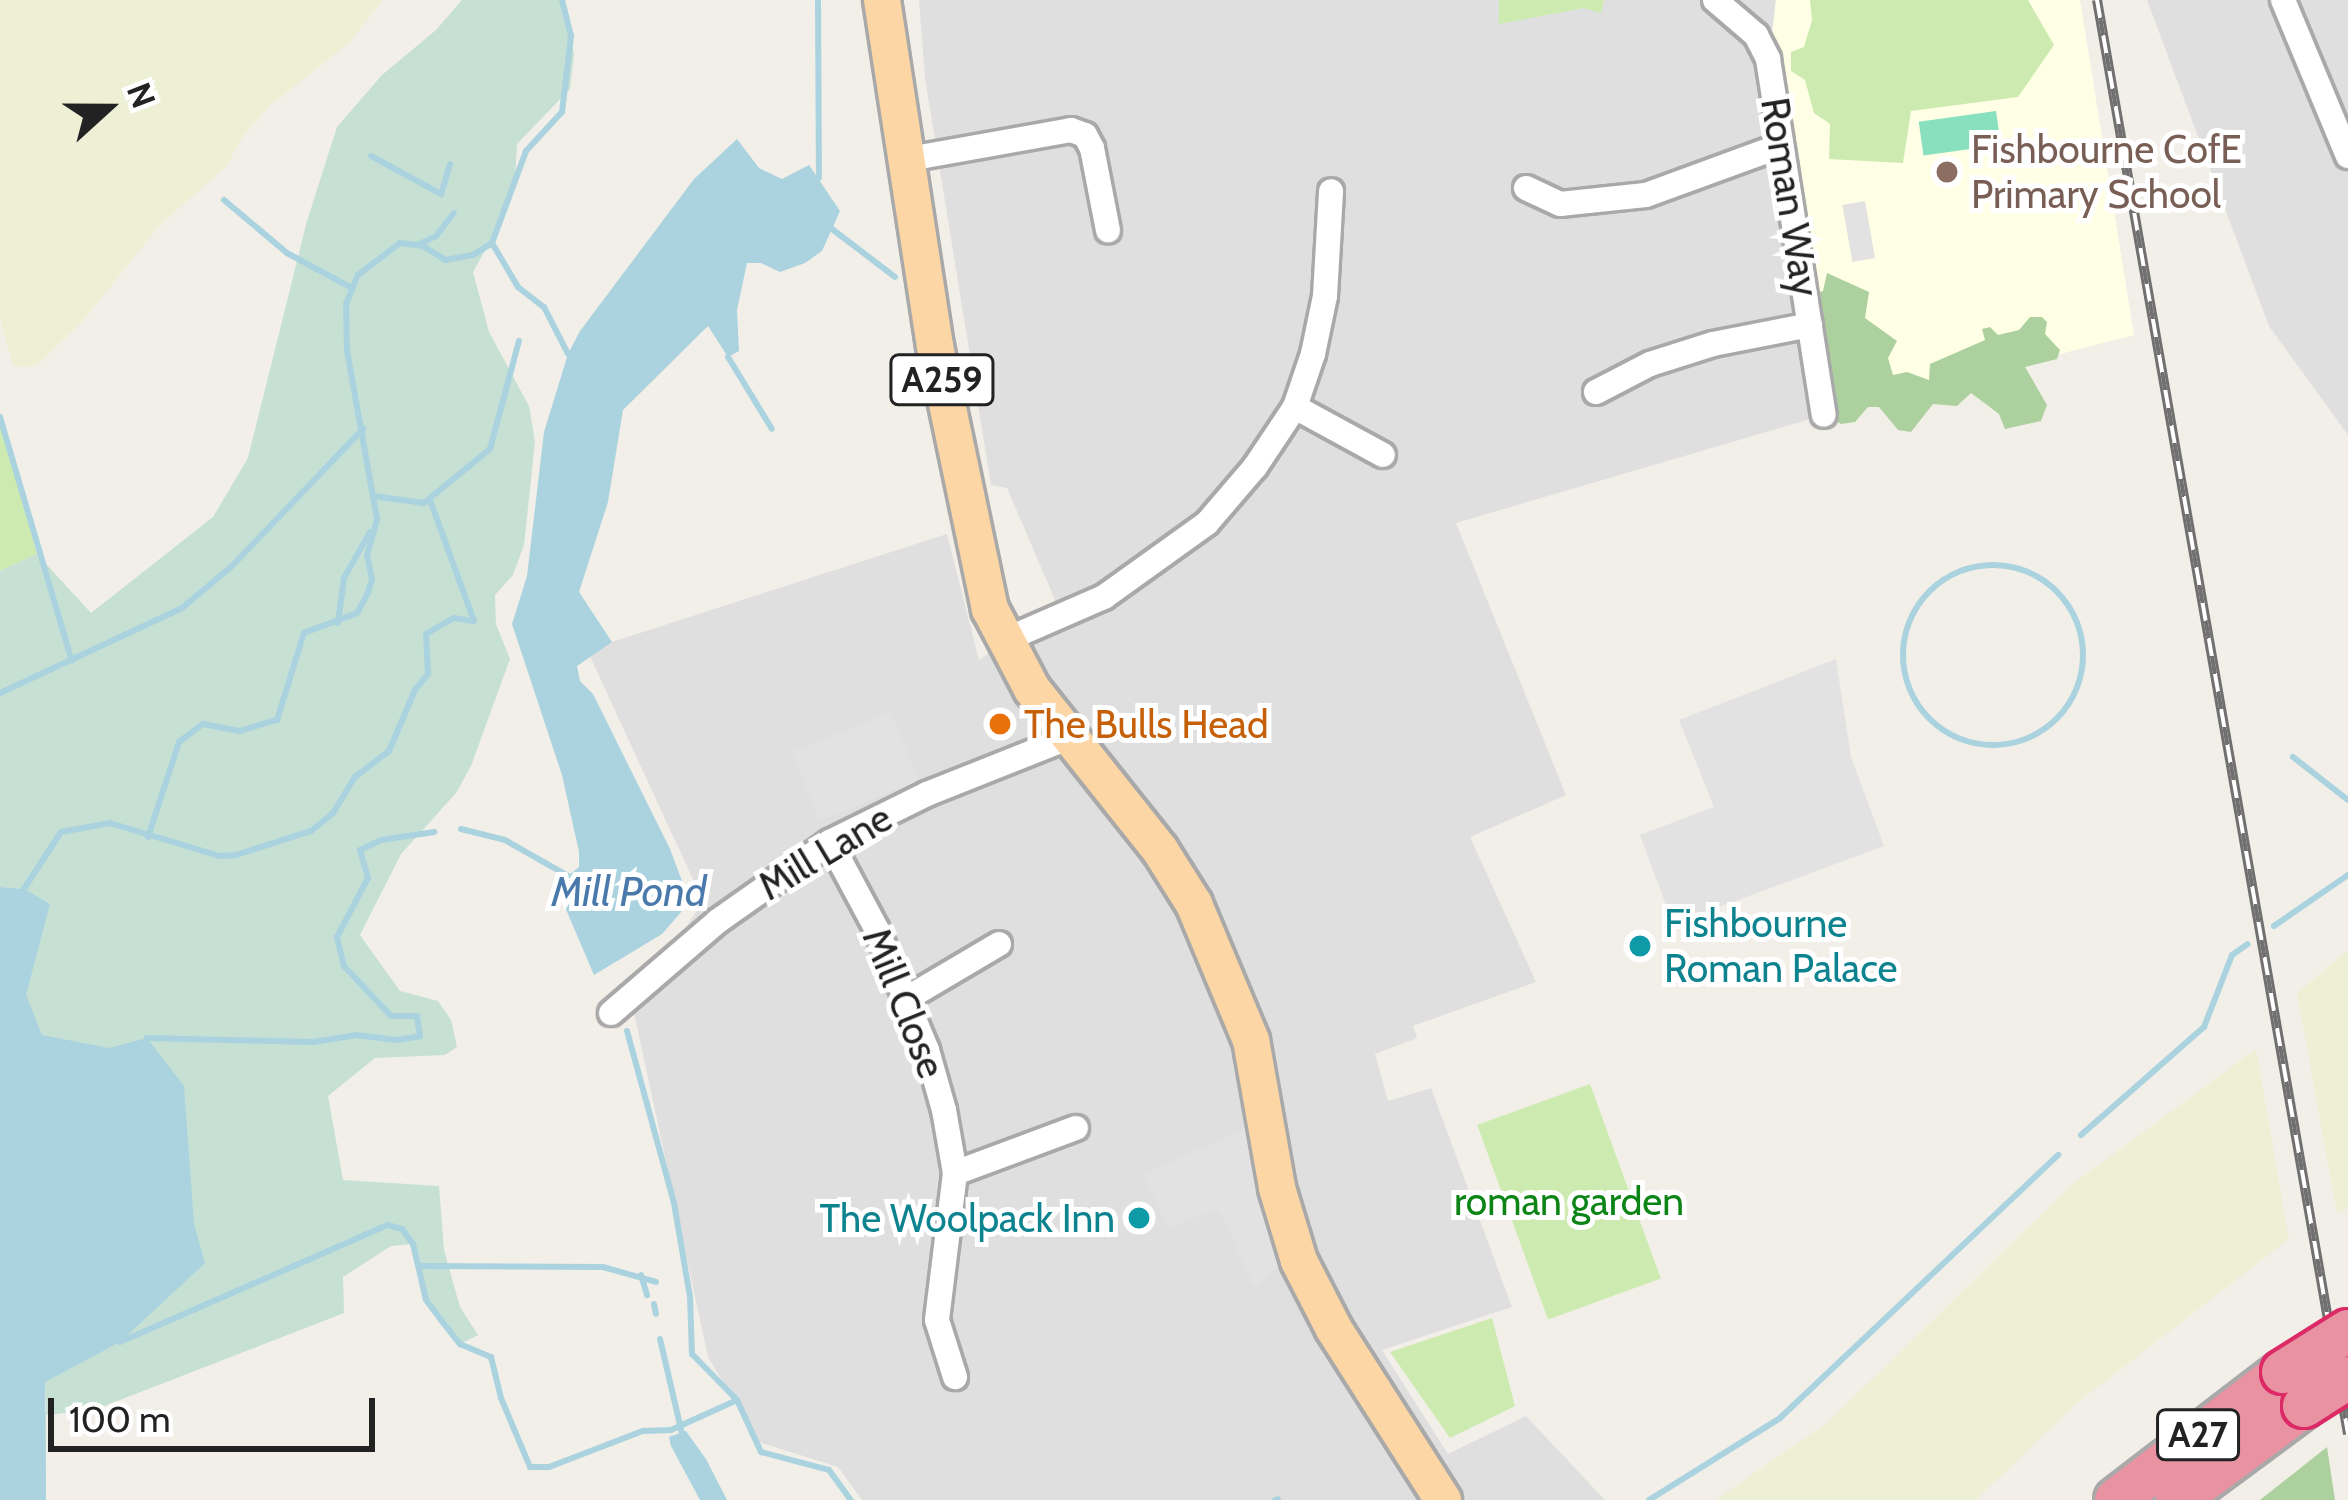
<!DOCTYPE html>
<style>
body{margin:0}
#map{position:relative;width:2348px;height:1500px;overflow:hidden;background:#f2efe9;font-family:Cabin,sans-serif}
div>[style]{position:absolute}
.residential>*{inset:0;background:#e0dfdf}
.education>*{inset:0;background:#ffffe5}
.farmland>*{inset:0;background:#eef0d5}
.grass>*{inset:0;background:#cdebb0;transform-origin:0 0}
.forest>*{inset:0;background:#add19e}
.wetland>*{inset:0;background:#c6e0d4}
.pitch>*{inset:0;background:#88e0be;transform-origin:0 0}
.parking>*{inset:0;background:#e2e2e2;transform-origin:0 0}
.water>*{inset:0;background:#aad3df}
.stream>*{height:6px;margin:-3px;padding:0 3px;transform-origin:3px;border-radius:3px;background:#aad3df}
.stream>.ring{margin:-3px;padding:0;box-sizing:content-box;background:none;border:6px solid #aad3df;border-radius:50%}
.roads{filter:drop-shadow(3px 0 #a9a9a9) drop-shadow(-3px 0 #a9a9a9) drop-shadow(0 3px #a9a9a9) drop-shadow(0 -3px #a9a9a9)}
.street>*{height:24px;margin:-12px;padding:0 12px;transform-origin:12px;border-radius:12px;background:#fff}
.primary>*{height:36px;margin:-18px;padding:0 18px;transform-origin:18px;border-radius:18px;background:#fcd6a4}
.highway>*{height:42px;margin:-21px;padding:0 21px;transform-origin:21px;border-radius:21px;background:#e892a2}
.rail>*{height:10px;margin-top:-5px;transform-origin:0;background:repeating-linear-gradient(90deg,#fff 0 18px,#707070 0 36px);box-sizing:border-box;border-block:3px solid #707070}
.bridges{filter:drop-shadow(3px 0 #dc2a67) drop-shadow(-3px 0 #dc2a67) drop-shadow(0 3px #dc2a67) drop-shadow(0 -3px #dc2a67)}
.highway-bridge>*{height:42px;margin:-21px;padding:0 21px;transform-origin:21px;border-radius:21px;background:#e892a2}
.dots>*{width:33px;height:33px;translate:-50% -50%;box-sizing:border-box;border:6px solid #fff;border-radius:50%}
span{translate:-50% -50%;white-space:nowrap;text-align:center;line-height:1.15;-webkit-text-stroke:10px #fff;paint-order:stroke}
.shield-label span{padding:3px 9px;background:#fff;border:3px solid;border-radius:9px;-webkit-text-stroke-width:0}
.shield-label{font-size:36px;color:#222;font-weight:700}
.education-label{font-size:39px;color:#785e54}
.left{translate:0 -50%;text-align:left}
.street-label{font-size:39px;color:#222}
.food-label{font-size:39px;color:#c56008}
.culture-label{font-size:39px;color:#0d838f}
.right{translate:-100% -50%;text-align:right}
.park-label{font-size:39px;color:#0c8416}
.water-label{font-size:42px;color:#4a7aab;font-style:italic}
.north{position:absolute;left:48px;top:48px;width:120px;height:120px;-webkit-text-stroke:9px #fff;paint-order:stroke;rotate:69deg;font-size:33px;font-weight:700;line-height:48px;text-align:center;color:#222}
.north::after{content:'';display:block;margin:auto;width:42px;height:54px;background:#222;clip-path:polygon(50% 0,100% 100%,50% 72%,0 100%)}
.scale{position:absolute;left:48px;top:1398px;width:327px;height:54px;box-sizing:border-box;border:6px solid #222;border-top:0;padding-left:15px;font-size:36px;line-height:42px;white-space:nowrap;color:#222;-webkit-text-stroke:9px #fff;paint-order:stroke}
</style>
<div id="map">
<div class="residential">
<div style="clip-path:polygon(919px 0,1776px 0,1768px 60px,1824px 415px,1456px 523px,1566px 795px,1470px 837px,1536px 982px,1413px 1026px,1417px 1038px,1375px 1054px,1388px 1101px,1431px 1088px,1512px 1307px,1382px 1350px,1448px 1454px,1526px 1416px,1605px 1500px,862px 1500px,838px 1467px,759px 1442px,708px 1357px,633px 1008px,703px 901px,587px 650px,947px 534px,979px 660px,1058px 607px,1007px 488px,991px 485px,925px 78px)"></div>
<div style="clip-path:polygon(2147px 0,2348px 0,2348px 435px,2269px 326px)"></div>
</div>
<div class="education">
<div style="clip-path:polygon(1776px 0,2080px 0,2134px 335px,1824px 415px,1769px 64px)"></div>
</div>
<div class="farmland">
<div style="clip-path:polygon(0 0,383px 0,350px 42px,271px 105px,246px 132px,225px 168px,161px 224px,82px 322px,35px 367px,13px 366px,0 319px)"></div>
<div style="clip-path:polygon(2348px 950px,2348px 1208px,2337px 1214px,2297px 993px)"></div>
<div style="clip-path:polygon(2256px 1049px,2289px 1239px,2077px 1403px,1976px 1500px,1715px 1500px,1827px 1423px,2074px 1183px)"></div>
</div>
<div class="grass">
<div style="clip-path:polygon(1499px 0,1604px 0,1601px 13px,1584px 8px,1499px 24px)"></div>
<div style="clip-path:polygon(1810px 0,2028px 0,2054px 45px,2018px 97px,1911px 111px,1903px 163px,1829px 159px,1830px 124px,1814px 113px,1805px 80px,1791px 71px,1791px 52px,1804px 47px,1812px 20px)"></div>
<div style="clip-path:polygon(0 418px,37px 554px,0 571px)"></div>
<div style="left:1590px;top:1084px;width:207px;height:120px;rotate:70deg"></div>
<div style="clip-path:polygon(1492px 1318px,1515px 1406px,1450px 1438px,1390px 1352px)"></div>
</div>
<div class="forest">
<div style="clip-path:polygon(1827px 273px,1869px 292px,1865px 318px,1897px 341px,1888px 358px,1893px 375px,1907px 372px,1929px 380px,1930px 364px,1985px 340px,1982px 329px,1990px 327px,1998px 335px,2019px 330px,2030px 317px,2042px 317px,2047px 322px,2045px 334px,2060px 350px,2057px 359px,2025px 367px,2047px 405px,2041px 421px,2005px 429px,1999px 414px,1971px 393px,1957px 406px,1933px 404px,1911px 432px,1898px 430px,1879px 407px,1868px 407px,1855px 422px,1841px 424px,1818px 411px,1814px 294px,1823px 291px)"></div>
<div style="clip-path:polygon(2327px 1447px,2335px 1500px,2260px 1500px)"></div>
</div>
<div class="wetland">
<div style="clip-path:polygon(462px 0,565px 0,574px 54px,570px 89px,517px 144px,515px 178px,501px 222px,473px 272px,489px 332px,529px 406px,535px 442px,524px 545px,513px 575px,495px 595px,496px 624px,510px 659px,471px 766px,456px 793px,401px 854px,360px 935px,400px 991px,438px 1001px,451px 1020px,457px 1047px,445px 1055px,375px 1058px,328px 1096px,343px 1180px,439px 1186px,444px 1250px,460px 1307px,478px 1335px,460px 1344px,426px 1300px,413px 1244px,391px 1246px,343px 1277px,344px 1313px,94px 1410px,46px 1415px,46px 1500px,0 1500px,0 1372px,46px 1412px,45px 1382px,15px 1296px,24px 889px,0 887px,0 571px,37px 554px,91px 613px,213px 517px,248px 458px,307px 221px,337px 127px,382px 75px,436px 30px)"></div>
</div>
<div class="pitch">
<div style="left:1996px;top:111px;width:34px;height:78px;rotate:82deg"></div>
</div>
<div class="parking">
<div style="left:1865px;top:201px;width:58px;height:23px;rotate:80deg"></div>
<div style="clip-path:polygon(1836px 659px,1851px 757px,1884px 846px,1673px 924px,1640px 835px,1714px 807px,1679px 720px)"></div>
<div style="left:891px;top:712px;width:74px;height:107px;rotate:68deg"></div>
<div style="clip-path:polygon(1250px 1127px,1262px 1208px,1280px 1266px,1254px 1286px,1222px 1215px,1214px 1209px,1169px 1229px,1143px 1174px)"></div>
</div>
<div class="water">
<div style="clip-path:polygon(737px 139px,759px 168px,782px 179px,809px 165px,840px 211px,822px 251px,805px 263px,780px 272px,761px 263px,747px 263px,737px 310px,739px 351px,728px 357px,708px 326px,623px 410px,608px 502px,579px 592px,612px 642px,577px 666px,580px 681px,593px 694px,670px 849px,690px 902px,662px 934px,594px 975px,556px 886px,579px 867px,579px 852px,562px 775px,512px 624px,527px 576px,544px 432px,568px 354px,580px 331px,694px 179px)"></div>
<div style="clip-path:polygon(0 887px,24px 889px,50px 904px,26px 995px,42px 1035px,109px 1048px,147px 1038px,184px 1086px,194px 1224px,205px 1263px,120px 1342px,45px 1382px,46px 1500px,0 1500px)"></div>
<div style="clip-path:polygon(686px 1431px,706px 1459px,727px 1500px,700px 1500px,671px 1446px,669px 1437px)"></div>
</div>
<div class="stream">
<div style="left:818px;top:0;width:178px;rotate:89.7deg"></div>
<div style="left:371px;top:156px;width:80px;rotate:28.5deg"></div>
<div style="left:441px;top:194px;width:31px;rotate:-73deg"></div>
<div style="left:224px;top:200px;width:82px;rotate:40.1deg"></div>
<div style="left:287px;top:253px;width:74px;rotate:28.3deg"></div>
<div style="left:832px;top:229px;width:79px;rotate:37.3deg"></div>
<div style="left:492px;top:243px;width:98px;rotate:-69.7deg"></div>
<div style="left:526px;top:151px;width:53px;rotate:-47.3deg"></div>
<div style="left:562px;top:112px;width:77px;rotate:-83.2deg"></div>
<div style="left:571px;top:36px;width:37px;rotate:-104deg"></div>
<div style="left:417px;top:245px;width:21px;rotate:-25deg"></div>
<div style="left:436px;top:236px;width:29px;rotate:-52deg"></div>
<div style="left:728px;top:357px;width:84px;rotate:58.6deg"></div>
<div style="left:0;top:417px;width:254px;rotate:73.6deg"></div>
<div style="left:374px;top:496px;width:50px;rotate:8deg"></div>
<div style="left:424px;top:503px;width:85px;rotate:-39.3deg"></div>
<div style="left:490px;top:449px;width:112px;rotate:-75deg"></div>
<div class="ring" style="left:1903px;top:565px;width:174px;height:174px"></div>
<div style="left:338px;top:623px;width:45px;rotate:-82.4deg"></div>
<div style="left:344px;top:578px;width:53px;rotate:-60.5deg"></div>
<div style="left:0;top:693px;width:201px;rotate:-25deg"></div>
<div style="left:182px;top:608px;width:65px;rotate:-40deg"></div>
<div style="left:232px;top:566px;width:190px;rotate:-46.3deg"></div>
<div style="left:2293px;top:757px;width:70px;rotate:38deg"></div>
<div style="left:461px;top:829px;width:45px;rotate:14deg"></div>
<div style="left:505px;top:840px;width:75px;rotate:29.6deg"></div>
<div style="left:148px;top:837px;width:100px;rotate:-71.9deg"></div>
<div style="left:179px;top:742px;width:30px;rotate:-37deg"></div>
<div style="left:203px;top:724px;width:38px;rotate:11deg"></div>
<div style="left:240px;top:731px;width:39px;rotate:-17deg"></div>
<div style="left:277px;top:720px;width:91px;rotate:-72.8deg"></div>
<div style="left:304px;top:633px;width:57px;rotate:-20.7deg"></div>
<div style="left:357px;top:613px;width:21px;rotate:-61deg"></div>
<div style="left:367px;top:595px;width:16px;rotate:-72deg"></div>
<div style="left:372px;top:580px;width:25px;rotate:-101deg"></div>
<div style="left:367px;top:555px;width:37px;rotate:-74deg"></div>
<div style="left:377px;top:519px;width:172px;rotate:-100.1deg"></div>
<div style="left:347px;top:350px;width:46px;rotate:-91.2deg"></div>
<div style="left:346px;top:304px;width:31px;rotate:-68deg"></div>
<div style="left:358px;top:275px;width:53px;rotate:-37.3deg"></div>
<div style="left:400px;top:243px;width:23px;rotate:7deg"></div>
<div style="left:423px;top:246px;width:26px;rotate:32deg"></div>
<div style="left:445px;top:260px;width:28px;rotate:-10deg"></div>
<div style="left:473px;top:255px;width:22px;rotate:-32deg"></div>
<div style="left:492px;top:243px;width:51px;rotate:59.4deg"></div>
<div style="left:518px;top:287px;width:33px;rotate:38deg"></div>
<div style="left:544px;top:307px;width:53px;rotate:62.9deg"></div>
<div style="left:24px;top:889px;width:68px;rotate:-57deg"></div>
<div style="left:61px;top:832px;width:50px;rotate:-10.4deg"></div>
<div style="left:110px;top:823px;width:114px;rotate:16.8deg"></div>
<div style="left:219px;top:856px;width:17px;rotate:-3deg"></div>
<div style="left:236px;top:855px;width:79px;rotate:-17.7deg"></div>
<div style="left:311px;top:831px;width:28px;rotate:-39deg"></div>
<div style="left:333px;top:813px;width:42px;rotate:-58.6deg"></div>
<div style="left:355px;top:777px;width:43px;rotate:-37.4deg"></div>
<div style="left:389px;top:751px;width:66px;rotate:-66.9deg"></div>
<div style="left:415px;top:690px;width:21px;rotate:-51deg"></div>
<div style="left:428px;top:674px;width:40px;rotate:-92.9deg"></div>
<div style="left:426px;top:634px;width:32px;rotate:-30deg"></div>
<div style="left:454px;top:618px;width:20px;rotate:9deg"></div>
<div style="left:474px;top:621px;width:129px;rotate:-110deg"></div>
<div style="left:2274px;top:926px;width:90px;rotate:-34.6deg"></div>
<div style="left:627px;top:1031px;width:178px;rotate:74.7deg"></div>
<div style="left:674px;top:1203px;width:95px;rotate:80.3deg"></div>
<div style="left:690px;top:1297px;width:57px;rotate:88deg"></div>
<div style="left:692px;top:1354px;width:64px;rotate:45.6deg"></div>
<div style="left:737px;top:1400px;width:57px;rotate:65.2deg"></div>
<div style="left:761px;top:1452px;width:70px;rotate:14.8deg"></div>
<div style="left:829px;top:1470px;width:37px;rotate:54deg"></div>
<div style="left:147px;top:1038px;width:166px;rotate:1.4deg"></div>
<div style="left:313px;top:1042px;width:44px;rotate:-9.2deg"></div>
<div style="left:356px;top:1035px;width:40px;rotate:7.1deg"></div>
<div style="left:396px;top:1040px;width:24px;rotate:-9deg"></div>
<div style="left:420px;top:1036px;width:20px;rotate:-99deg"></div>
<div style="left:417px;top:1016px;width:26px;rotate:180deg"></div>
<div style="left:391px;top:1016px;width:69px;rotate:-133.2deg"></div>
<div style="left:344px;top:966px;width:30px;rotate:-104deg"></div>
<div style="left:337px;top:937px;width:67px;rotate:-62.3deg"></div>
<div style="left:368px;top:878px;width:29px;rotate:-106deg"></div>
<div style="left:360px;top:850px;width:23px;rotate:-25deg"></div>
<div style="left:381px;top:840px;width:54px;rotate:-8.6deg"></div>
<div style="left:2081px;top:1135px;width:164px;rotate:-41.3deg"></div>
<div style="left:2204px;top:1027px;width:77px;rotate:-68.7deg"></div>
<div style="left:2232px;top:955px;width:19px;rotate:-35deg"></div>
<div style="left:419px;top:1266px;width:184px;rotate:0.3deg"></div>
<div style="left:603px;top:1267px;width:55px;rotate:15.8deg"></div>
<div style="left:641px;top:1275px;width:21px;rotate:73deg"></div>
<div style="left:654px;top:1304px;width:10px;rotate:79deg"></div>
<div style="left:660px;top:1339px;width:102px;rotate:76.9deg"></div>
<div style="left:120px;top:1342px;width:292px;rotate:-23.6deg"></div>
<div style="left:388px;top:1225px;width:15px;rotate:16deg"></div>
<div style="left:402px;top:1229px;width:19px;rotate:54deg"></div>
<div style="left:413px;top:1244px;width:57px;rotate:76.9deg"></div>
<div style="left:426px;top:1300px;width:25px;rotate:53deg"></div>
<div style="left:441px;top:1320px;width:31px;rotate:52deg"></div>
<div style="left:460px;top:1344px;width:34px;rotate:23deg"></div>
<div style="left:491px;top:1357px;width:42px;rotate:76.3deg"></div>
<div style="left:501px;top:1398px;width:75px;rotate:67.2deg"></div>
<div style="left:530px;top:1467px;width:19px"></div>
<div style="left:549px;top:1467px;width:101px;rotate:-21deg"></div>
<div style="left:643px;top:1431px;width:28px;rotate:-2deg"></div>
<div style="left:671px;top:1430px;width:72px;rotate:-24.4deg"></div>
<div style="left:1275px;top:1500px;width:3px;rotate:-18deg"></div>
<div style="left:1649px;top:1500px;width:155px;rotate:-32deg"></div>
<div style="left:1780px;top:1418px;width:383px;rotate:-43.4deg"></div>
</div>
<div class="roads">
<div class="street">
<div style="left:1715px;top:0;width:54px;rotate:40.5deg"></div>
<div style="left:1756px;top:35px;width:27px;rotate:63deg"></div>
<div style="left:1768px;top:59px;width:360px;rotate:81.1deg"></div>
<div style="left:2283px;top:0;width:169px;rotate:67.4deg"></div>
<div style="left:903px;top:160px;width:171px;rotate:-10.1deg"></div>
<div style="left:1071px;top:130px;width:15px;rotate:20deg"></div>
<div style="left:1085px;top:135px;width:15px;rotate:62deg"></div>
<div style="left:1092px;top:148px;width:84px;rotate:79deg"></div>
<div style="left:1526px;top:188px;width:38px;rotate:25deg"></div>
<div style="left:1560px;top:204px;width:86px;rotate:-6deg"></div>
<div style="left:1646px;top:195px;width:143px;rotate:-20.1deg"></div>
<div style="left:1596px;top:392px;width:61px;rotate:-27.4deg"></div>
<div style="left:1650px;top:364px;width:66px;rotate:-17.6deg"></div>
<div style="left:1713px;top:344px;width:99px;rotate:-11.1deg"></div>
<div style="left:1295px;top:407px;width:100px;rotate:28.6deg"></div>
<div style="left:1003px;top:641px;width:110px;rotate:-23.5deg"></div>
<div style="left:1104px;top:597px;width:127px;rotate:-35.7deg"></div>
<div style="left:1207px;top:523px;width:74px;rotate:-49.4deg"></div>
<div style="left:1255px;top:467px;width:72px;rotate:-56.3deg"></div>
<div style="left:1295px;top:407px;width:56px;rotate:-71.2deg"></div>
<div style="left:1313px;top:354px;width:59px;rotate:-78.3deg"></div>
<div style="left:1325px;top:296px;width:105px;rotate:-86.7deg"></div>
<div style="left:830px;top:842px;width:98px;rotate:61.9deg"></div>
<div style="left:876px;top:928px;width:132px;rotate:67.3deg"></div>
<div style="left:927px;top:1050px;width:62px;rotate:74.2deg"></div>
<div style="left:944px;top:1110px;width:64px;rotate:80.1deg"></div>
<div style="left:955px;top:1173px;width:148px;rotate:97deg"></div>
<div style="left:937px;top:1320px;width:60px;rotate:72.5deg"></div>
<div style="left:906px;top:999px;width:108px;rotate:-30.6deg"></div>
<div style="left:611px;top:1013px;width:141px;rotate:-40.7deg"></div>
<div style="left:718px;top:921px;width:137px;rotate:-35.2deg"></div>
<div style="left:830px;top:842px;width:108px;rotate:-26.3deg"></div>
<div style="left:927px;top:794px;width:152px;rotate:-21.7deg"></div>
<div style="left:955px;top:1173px;width:129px;rotate:-20.4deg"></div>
</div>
<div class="primary">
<div style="left:882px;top:0;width:350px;rotate:81.3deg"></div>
<div style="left:935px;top:346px;width:269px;rotate:78.2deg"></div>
<div style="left:990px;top:609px;width:90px;rotate:62.3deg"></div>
<div style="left:1032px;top:689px;width:206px;rotate:51.5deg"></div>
<div style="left:1160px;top:850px;width:64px;rotate:57.8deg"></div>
<div style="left:1194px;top:904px;width:147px;rotate:67.3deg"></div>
<div style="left:1251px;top:1040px;width:150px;rotate:80deg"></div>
<div style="left:1277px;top:1188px;width:76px;rotate:73.2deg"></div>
<div style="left:1299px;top:1261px;width:76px;rotate:62.8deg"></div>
<div style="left:1334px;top:1329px;width:203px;rotate:57.5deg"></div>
</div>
<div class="highway">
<div style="left:2116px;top:1500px;width:210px;rotate:-37.5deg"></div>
<div style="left:2177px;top:1500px;width:158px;rotate:-36.5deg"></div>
</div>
</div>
<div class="rail">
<div style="left:2097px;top:0;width:1456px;rotate:80.07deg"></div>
</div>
<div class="bridges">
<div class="highway-bridge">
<div style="left:2283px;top:1372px;width:77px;rotate:-32.2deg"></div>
<div style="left:2304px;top:1406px;width:52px;rotate:-32.5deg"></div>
</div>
</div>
<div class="dots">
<div style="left:1947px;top:172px;background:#8d6e63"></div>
<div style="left:1000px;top:724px;background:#e8710a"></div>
<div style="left:1640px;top:946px;background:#0f9aa8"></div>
<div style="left:1139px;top:1218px;background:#0f9aa8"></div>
</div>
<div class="shield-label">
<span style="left:942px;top:380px">A259</span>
<span style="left:2198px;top:1435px">A27</span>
</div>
<div class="education-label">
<span class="left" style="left:1971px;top:172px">Fishbourne CofE<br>Primary School</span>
</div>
<div class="street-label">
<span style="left:1790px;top:197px;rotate:81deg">Roman Way</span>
<span style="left:825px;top:852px;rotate:-31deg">Mill Lane</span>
<span style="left:904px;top:1003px;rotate:68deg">Mill Close</span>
</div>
<div class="food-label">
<span class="left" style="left:1024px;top:724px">The Bulls Head</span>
</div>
<div class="culture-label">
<span class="left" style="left:1664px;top:946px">Fishbourne<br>Roman Palace</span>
<span class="right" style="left:1115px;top:1218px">The Woolpack Inn</span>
</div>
<div class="park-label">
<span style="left:1569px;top:1201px">roman garden</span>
</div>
<div class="water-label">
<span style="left:629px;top:891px">Mill Pond</span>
</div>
<div class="north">N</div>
<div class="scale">100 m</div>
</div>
